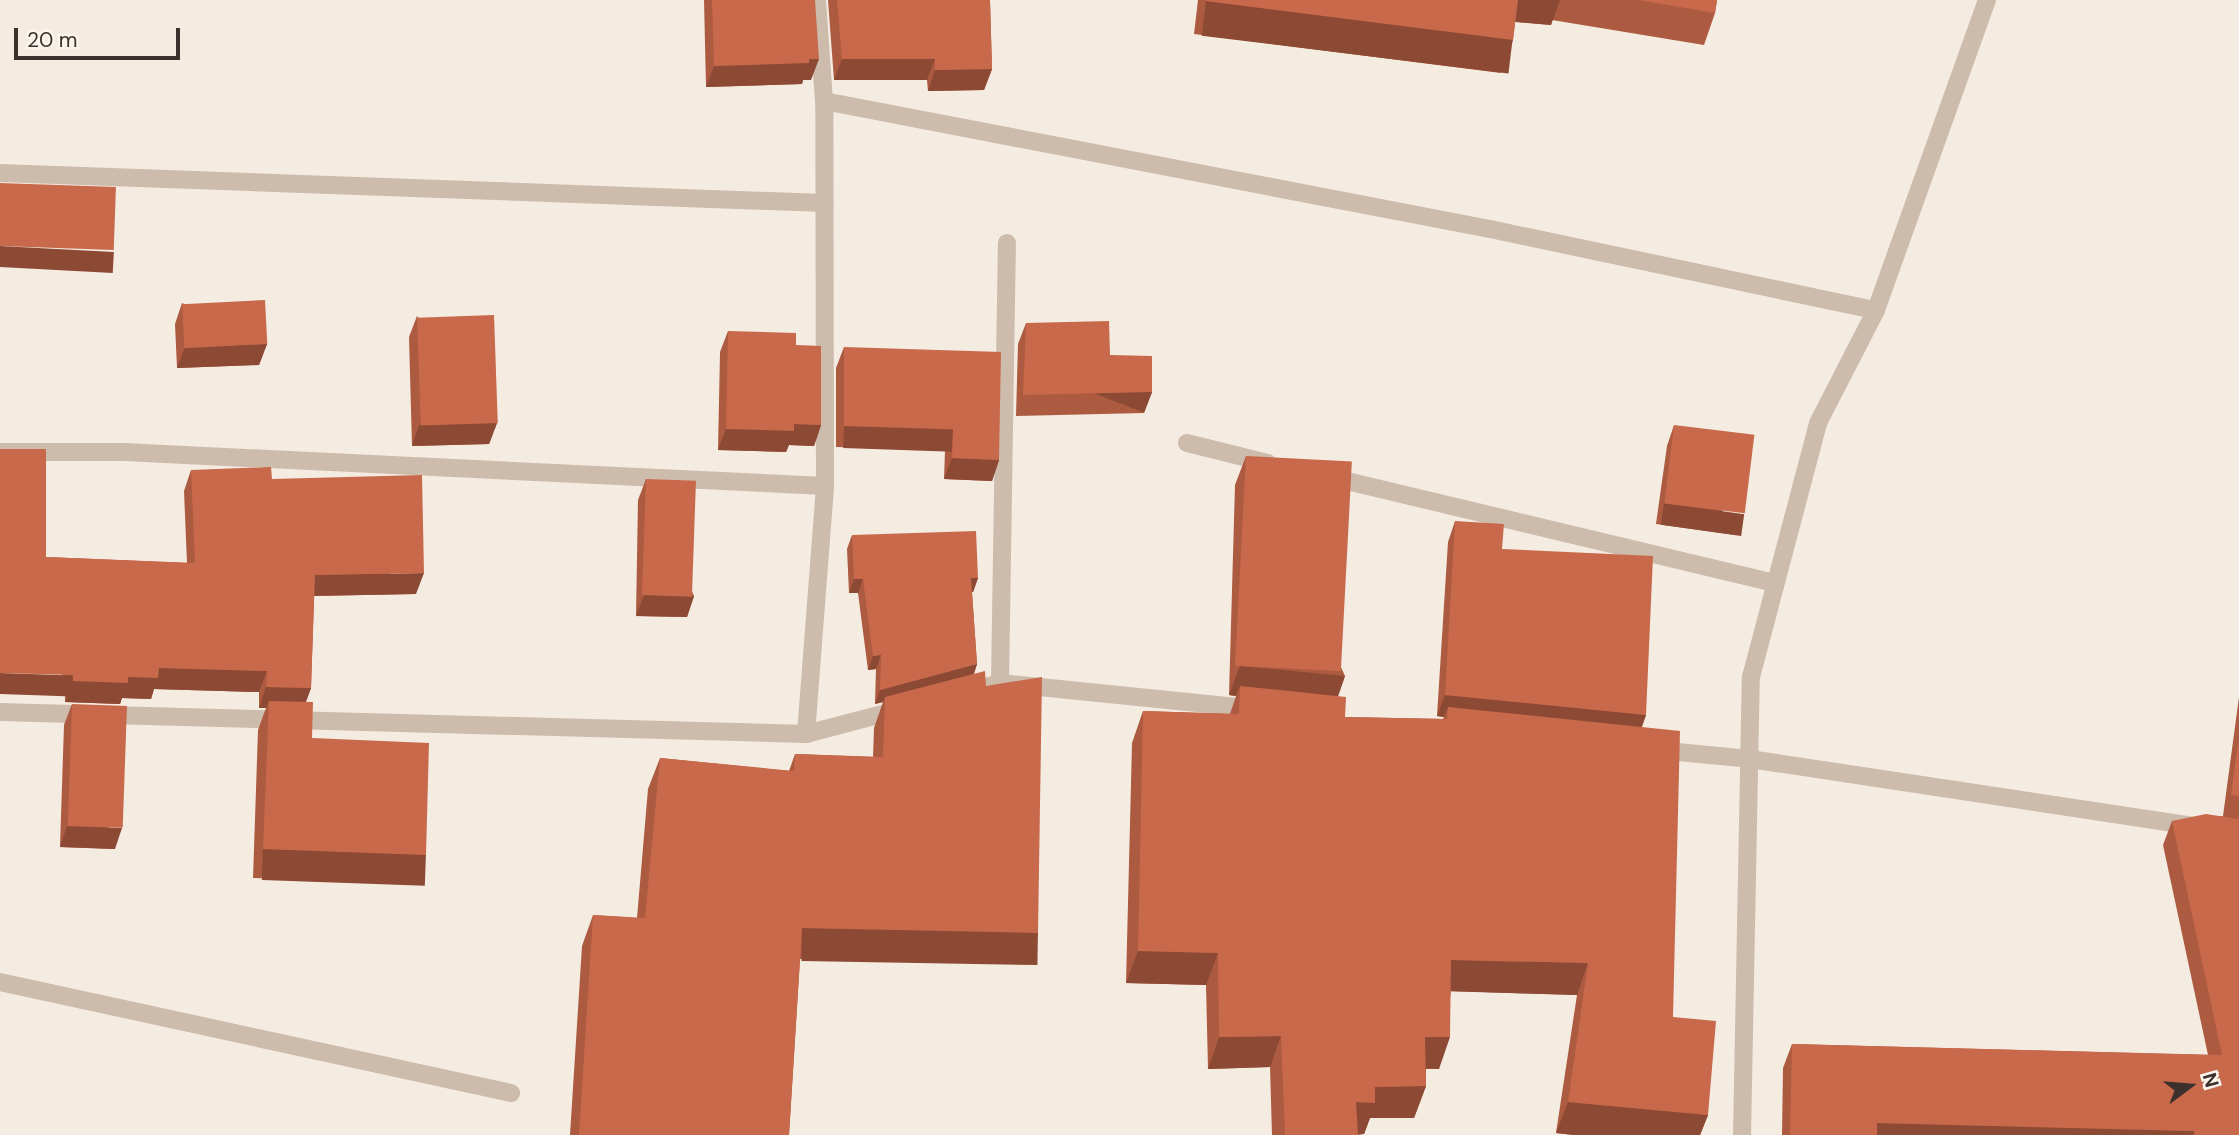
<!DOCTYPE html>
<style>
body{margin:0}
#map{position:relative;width:2239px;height:1135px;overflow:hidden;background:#f4ebe1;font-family:"DM Sans",sans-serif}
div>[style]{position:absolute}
.minor>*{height:18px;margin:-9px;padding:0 9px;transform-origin:9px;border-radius:9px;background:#cdbbac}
.wall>*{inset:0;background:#ac5a40}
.shaded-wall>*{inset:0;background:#8c4a34;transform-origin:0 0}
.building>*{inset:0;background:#c8694b;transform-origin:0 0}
span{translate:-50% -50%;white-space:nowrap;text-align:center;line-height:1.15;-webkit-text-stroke:7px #fbf5ee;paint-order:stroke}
.north{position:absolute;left:2155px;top:1051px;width:70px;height:70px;-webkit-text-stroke:5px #fbf5ee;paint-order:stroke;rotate:74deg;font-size:19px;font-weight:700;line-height:28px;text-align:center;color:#3b302b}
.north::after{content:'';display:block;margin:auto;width:24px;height:32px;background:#3b302b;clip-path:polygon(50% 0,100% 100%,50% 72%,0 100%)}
.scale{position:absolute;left:14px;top:28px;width:166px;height:32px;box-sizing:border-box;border:4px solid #3b302b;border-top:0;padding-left:9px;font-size:21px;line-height:24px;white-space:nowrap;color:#3b302b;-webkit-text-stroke:5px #fbf5ee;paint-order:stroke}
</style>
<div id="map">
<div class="minor">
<div style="left:824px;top:101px;width:678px;rotate:10.88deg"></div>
<div style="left:1490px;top:229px;width:394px;rotate:11.9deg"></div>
<div style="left:0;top:173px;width:825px;rotate:2.09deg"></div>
<div style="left:1187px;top:443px;width:83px;rotate:13.9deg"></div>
<div style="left:0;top:452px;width:124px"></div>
<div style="left:124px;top:452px;width:702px;rotate:2.78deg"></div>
<div style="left:1330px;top:477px;width:458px;rotate:13.4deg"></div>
<div style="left:1000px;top:683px;width:440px;rotate:-89.1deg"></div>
<div style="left:965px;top:692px;width:36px;rotate:-14deg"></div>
<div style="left:1000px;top:683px;width:258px;rotate:5.8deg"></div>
<div style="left:0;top:712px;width:806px;rotate:1.56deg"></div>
<div style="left:806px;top:734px;width:249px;rotate:-85.6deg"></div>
<div style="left:825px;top:486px;width:385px;rotate:-90.1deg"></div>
<div style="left:824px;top:101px;width:101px;rotate:-94deg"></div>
<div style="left:806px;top:734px;width:98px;rotate:-14.7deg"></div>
<div style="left:1657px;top:750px;width:93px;rotate:5.5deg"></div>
<div style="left:1750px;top:759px;width:495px;rotate:8.6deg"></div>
<div style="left:0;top:982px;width:523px;rotate:12.26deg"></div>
<div style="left:1742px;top:1135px;width:458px;rotate:-88.9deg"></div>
<div style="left:1751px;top:677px;width:263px;rotate:-75.2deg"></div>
<div style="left:1818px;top:423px;width:127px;rotate:-62.8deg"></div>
<div style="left:1876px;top:310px;width:329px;rotate:-70.3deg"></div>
</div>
<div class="wall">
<div style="clip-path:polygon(704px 0,815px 0,811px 80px,803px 80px,802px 84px,706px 87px)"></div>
<div style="clip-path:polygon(828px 0,990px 0,992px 69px,984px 90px,928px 91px,927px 80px,834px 80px)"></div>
<div style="clip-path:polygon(1198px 0,1717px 0,1715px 13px,1704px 45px,1552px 20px,1551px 25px,1515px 22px,1513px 40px,1501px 73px,1194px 34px)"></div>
<div style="clip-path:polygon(182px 303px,267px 344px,259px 365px,177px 368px,175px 324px)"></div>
<div style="clip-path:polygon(417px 316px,497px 423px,489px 444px,412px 446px,409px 337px)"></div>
<div style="clip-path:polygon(1026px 323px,1110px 355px,1152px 392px,1144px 413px,1016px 416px,1018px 344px)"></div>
<div style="clip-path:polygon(728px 331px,796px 345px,821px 425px,814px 446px,789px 445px,786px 452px,718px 450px,720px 352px)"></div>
<div style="clip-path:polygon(844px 347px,999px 460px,992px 481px,944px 479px,945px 450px,836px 447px,836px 368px)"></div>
<div style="clip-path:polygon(1674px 425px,1736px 535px,1656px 524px,1667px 446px)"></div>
<div style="clip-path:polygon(1246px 456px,1345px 676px,1338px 696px,1345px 717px,1443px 719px,1444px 717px,1437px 716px,1448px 542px,1455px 521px,1502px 549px,1646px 715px,1642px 727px,1673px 1017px,1708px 1115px,1700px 1135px,1574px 1135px,1556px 1133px,1577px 995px,1451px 991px,1439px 1069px,1426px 1069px,1426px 1086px,1414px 1118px,1370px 1118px,1364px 1134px,1358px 1135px,1272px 1135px,1270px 1067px,1208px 1069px,1206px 985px,1126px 983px,1132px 743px,1143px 711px,1230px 714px,1236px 696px,1229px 695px,1235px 485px)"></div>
<div style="clip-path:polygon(191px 470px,272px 479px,416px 594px,314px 596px,311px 688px,306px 702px,312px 738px,426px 855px,415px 884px,253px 878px,258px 730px,266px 708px,259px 708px,259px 692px,154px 689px,151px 699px,122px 698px,120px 704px,65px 702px,65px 696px,46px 557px,187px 563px,184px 491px)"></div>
<div style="clip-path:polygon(646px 479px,694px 596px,687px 617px,636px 616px,638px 500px)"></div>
<div style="clip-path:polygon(852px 535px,978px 578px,973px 592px,972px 592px,977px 664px,974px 674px,986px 686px,1038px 933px,1026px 964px,800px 959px,789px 1135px,570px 1135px,582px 946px,593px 915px,637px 918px,648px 789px,660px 758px,789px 771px,795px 754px,873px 757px,874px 728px,883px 702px,875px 704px,876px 669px,868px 670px,858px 593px,849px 593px,847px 549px)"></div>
<div style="clip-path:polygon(2239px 697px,2239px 1135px,1782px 1135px,1783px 1068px,1792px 1044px,2208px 1055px,2163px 845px,2172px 821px,2223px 816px)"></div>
<div style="clip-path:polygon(72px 704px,115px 849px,60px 847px,64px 725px)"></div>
</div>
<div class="shaded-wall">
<div style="clip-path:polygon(1515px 0,1560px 0,1551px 25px,1507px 21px)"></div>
<div style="left:1206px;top:1px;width:309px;height:35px;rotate:7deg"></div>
<div style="clip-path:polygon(809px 59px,819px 59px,811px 80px,803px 80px,802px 84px,706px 87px,714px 66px)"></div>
<div style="clip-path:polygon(842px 59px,935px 59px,927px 80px,834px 80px)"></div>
<div style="clip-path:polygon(992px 69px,984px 90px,928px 91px,935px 70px)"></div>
<div style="left:0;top:246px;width:114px;height:21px;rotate:3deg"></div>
<div style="clip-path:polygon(267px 344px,259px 365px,177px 368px,185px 347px)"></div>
<div style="left:1152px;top:392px;width:22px;height:129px;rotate:111deg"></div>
<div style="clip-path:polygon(497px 423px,489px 444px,412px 446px,419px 425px)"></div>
<div style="clip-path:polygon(794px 424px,821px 425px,814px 446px,789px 445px,786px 452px,718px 450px,726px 429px)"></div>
<div style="left:844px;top:426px;width:109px;height:22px;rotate:2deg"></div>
<div style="clip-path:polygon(952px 458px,999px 460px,992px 481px,944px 479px)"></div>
<div style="left:1664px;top:503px;width:81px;height:22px;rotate:8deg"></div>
<div style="clip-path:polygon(424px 573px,416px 594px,307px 596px,315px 575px)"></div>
<div style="clip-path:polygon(971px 578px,978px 578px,973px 592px,966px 593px)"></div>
<div style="clip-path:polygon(854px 579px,863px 579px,858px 593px,849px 593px)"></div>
<div style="clip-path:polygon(644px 595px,694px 596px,687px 617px,636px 616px)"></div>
<div style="clip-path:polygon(881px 655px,876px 669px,868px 670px,873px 656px)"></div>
<div style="clip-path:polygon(977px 664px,972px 679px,885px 697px,883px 702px,875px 704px,880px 690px)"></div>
<div style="clip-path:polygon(1240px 666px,1345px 676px,1335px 705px,1240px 686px,1236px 696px,1229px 695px)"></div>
<div style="clip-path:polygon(159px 668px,267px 671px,259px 692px,154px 689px,151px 699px,122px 698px,120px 704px,65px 702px,73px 681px,128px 677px)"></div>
<div style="left:0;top:673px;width:73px;height:21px;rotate:2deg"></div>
<div style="clip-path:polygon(266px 687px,311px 688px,303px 709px,269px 701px,266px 708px,259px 708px)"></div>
<div style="clip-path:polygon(1445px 695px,1646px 715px,1638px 736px,1448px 707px,1444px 717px,1437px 716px)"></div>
<div style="clip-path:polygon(67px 826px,122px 828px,115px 849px,60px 847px)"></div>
<div style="left:263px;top:849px;width:163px;height:31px;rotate:2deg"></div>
<div style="left:802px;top:928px;width:236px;height:33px;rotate:1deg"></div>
<div style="clip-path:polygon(1138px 951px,1218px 953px,1206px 985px,1126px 983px)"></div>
<div style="clip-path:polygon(1451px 960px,1588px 963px,1577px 995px,1440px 991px)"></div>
<div style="clip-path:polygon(1281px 1036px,1270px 1067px,1208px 1069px,1219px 1037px)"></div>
<div style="clip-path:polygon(1425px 1037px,1450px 1037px,1439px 1069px,1414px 1068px)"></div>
<div style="clip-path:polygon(1426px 1086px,1414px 1118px,1370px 1118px,1364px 1134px,1345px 1134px,1356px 1102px,1375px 1087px)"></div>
<div style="clip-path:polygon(1568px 1102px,1708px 1115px,1700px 1135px,1574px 1135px,1556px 1133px)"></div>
<div style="clip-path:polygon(1877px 1123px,2194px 1131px,2193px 1135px,1873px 1135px)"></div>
</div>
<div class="building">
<div style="clip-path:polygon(712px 0,815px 0,819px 59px,809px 59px,809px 63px,714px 66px)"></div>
<div style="clip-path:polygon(837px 0,990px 0,992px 69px,935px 70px,935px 59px,842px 59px)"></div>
<div style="clip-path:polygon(1206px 0,1518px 0,1513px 40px,1206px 1px)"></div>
<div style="clip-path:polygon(1638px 0,1717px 0,1715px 13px)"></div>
<div style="left:0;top:183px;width:116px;height:63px;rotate:2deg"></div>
<div style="left:265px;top:300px;width:44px;height:83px;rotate:87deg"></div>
<div style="left:494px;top:315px;width:108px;height:77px;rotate:88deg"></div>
<div style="clip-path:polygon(1109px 321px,1110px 355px,1152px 356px,1152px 392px,1023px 395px,1026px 323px)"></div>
<div style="clip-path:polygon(728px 331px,796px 333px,796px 345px,821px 346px,821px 425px,794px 424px,794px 431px,726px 429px)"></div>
<div style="clip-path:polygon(844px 347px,1001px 352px,999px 460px,952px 458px,953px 429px,844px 426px)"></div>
<div style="left:1674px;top:425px;width:81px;height:79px;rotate:7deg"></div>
<div style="clip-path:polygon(0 449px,46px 449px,46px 557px,195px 563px,191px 470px,271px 467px,272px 479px,422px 475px,424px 573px,315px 575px,311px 688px,266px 687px,267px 671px,159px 668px,158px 678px,128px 677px,128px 683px,73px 681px,73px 675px,0 673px)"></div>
<div style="left:1246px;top:456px;width:106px;height:210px;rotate:3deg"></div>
<div style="left:646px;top:479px;width:50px;height:116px;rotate:2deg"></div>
<div style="clip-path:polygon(1455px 521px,1504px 524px,1502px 549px,1653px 556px,1646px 715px,1445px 695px)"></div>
<div style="clip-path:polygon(976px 531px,978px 578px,971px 578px,977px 664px,880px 690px,881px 655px,873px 656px,863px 579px,854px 579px,852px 535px)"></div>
<div style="clip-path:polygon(985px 671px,986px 686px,1042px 677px,1038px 933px,802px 928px,789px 1135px,579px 1135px,593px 915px,645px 918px,660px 758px,794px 771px,795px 754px,883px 757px,885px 697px)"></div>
<div style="clip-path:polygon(1240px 686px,1346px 697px,1345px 717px,1447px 719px,1448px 707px,1680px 731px,1673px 1017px,1716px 1021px,1708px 1115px,1568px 1102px,1588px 963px,1451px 960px,1450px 1037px,1425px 1037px,1426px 1086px,1375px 1087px,1375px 1103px,1356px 1102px,1358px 1135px,1285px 1135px,1281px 1036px,1219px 1037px,1218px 953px,1138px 951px,1143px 711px,1239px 714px)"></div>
<div style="clip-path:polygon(269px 701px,313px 702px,312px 738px,429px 743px,426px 855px,263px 849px)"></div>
<div style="left:72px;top:704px;width:55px;height:122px;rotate:2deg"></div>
<div style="clip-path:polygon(2239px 737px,2239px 796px,2231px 795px)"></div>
<div style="clip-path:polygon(2206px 814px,2239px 819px,2239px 1135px,2195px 1135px,2194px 1131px,1877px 1123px,1877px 1135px,1790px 1135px,1792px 1044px,2222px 1055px,2172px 821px)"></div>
</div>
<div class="north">N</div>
<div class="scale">20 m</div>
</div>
